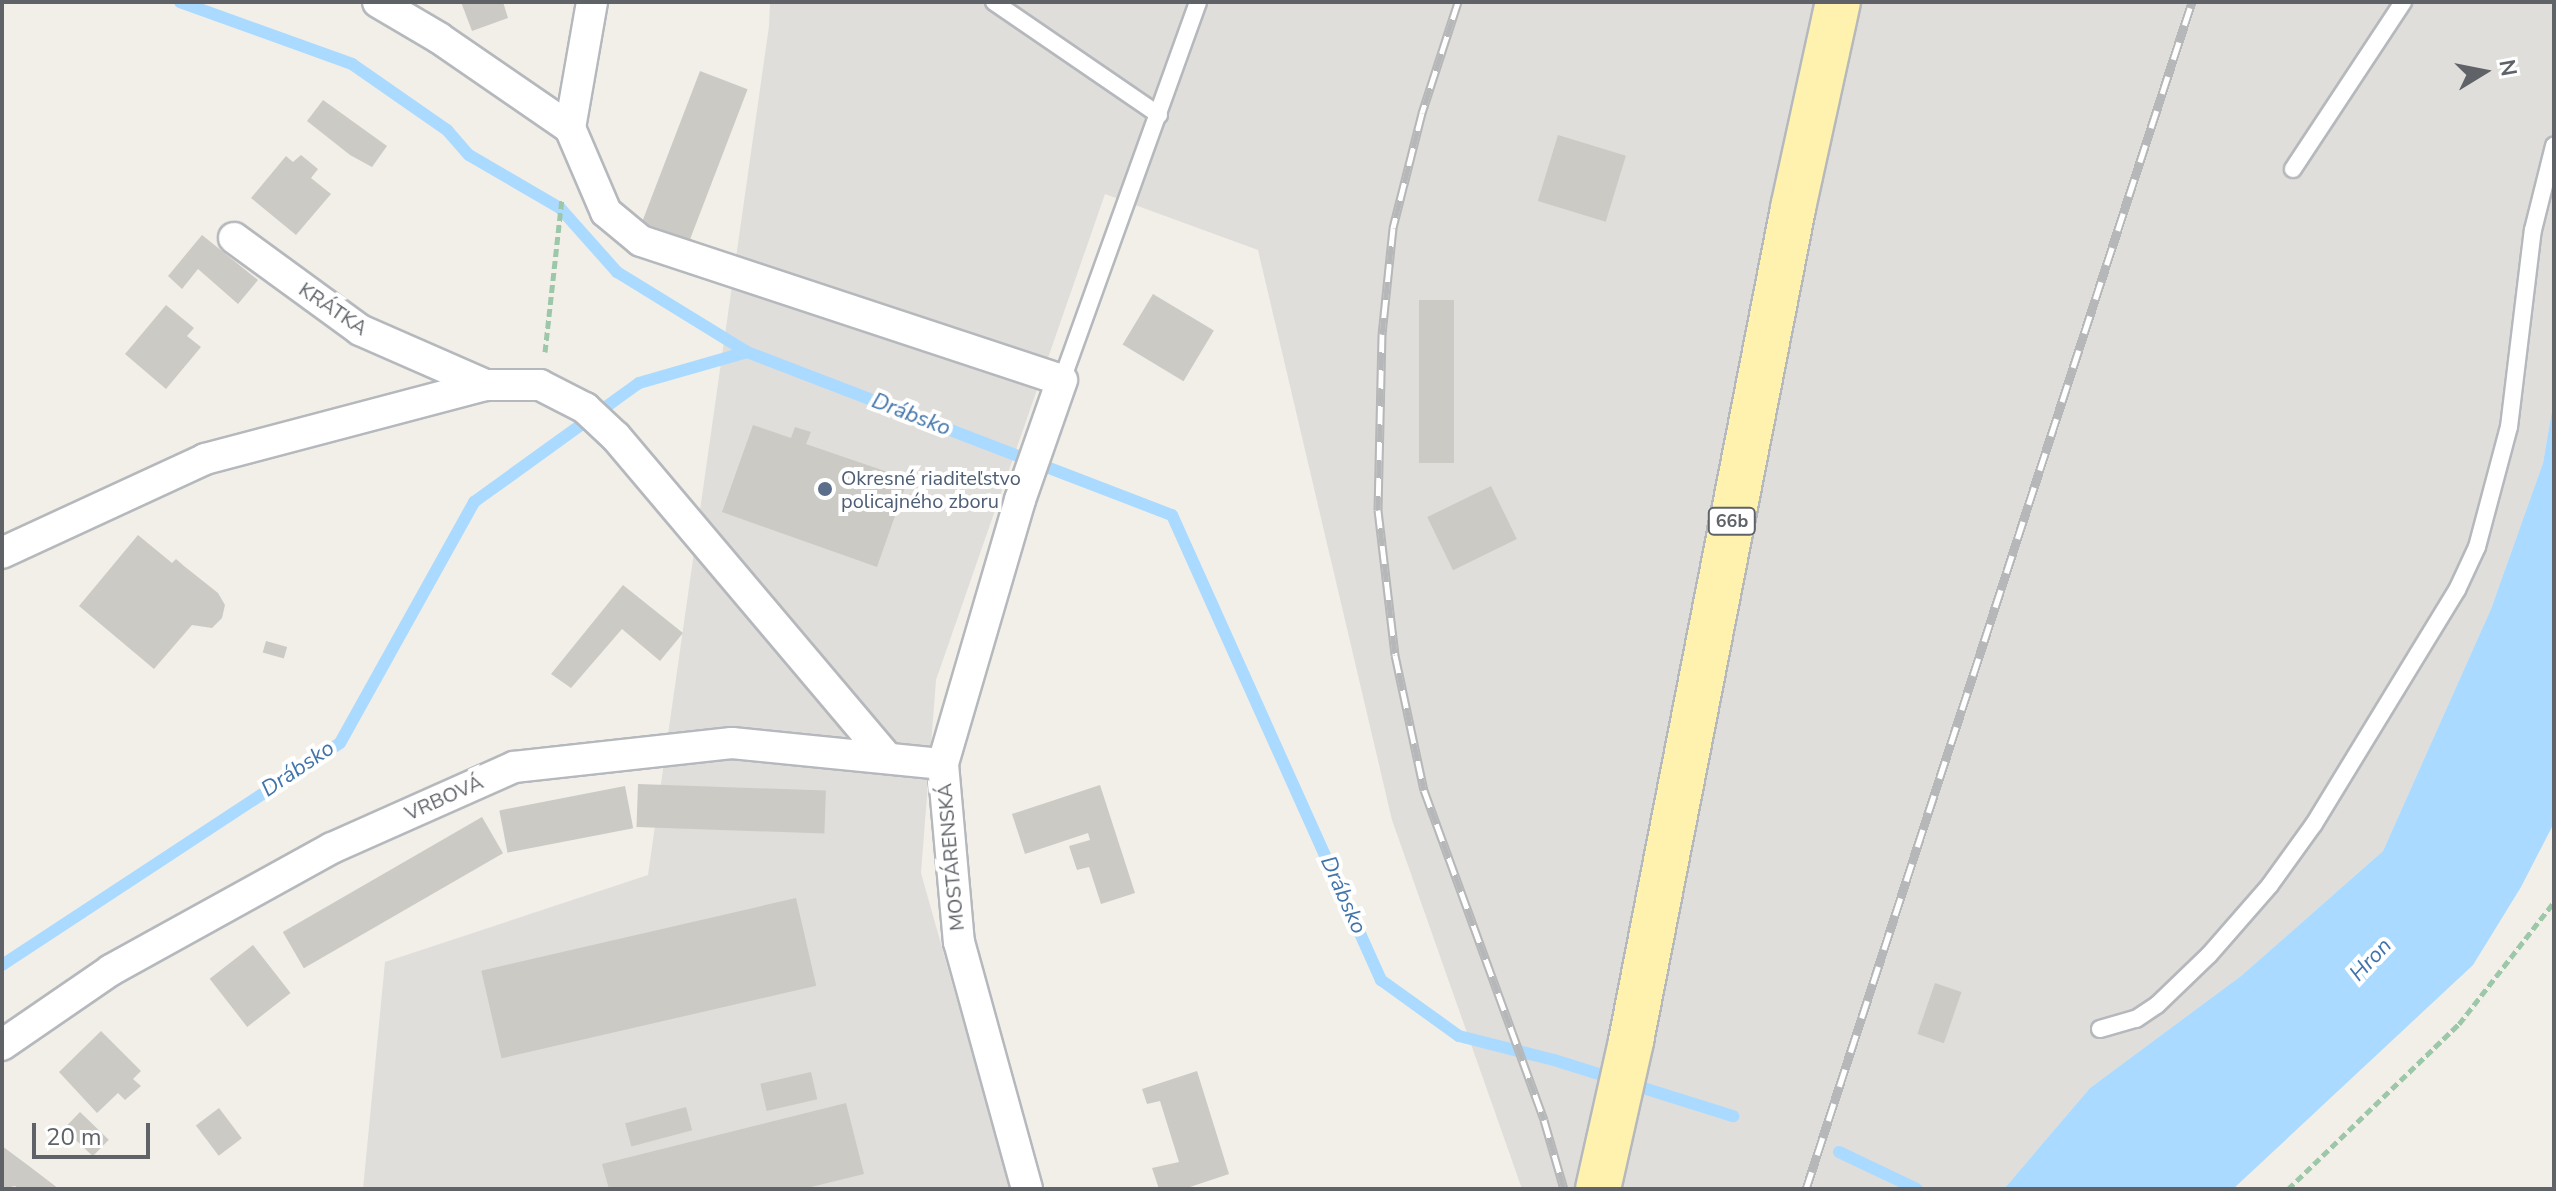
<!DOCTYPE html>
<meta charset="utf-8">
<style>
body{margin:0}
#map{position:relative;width:2556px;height:1191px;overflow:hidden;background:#f1efe8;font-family:"Nunito Sans",sans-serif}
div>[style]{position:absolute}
.industrial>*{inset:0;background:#e0deda}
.water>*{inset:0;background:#aadaff}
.stream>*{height:12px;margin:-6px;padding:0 6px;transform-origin:6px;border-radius:6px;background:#aadaff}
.building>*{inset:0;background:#cccac5;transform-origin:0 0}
.path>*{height:5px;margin-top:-2.5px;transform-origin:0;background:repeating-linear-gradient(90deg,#9cc7a9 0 8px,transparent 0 12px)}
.roads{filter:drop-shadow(2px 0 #b5b8bc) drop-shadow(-2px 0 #b5b8bc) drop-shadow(0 2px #b5b8bc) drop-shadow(0 -2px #b5b8bc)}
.service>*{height:16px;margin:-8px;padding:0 8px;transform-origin:8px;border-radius:8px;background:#fff}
.minor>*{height:30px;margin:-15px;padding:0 15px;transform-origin:15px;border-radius:15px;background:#fff}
.primary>*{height:44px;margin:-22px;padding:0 22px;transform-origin:22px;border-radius:22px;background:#fff2af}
.rail>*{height:9px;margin-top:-4.5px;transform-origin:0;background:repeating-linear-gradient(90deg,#fff 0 18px,#b6b7b8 0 36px);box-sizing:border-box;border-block:2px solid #b6b7b8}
.dots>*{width:22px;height:22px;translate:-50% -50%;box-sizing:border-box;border:4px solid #fff;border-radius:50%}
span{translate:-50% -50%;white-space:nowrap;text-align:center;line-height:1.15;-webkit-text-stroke:8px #fff;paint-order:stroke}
.shield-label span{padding:2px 6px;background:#fff;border:2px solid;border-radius:6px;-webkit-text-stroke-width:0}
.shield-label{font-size:18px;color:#5f6368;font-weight:700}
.street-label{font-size:20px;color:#5f6368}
.service-label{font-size:20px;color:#4e5e75}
.left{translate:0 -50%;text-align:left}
.water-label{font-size:22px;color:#4174aa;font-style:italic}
.frame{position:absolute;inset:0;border:4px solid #5f6368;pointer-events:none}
.north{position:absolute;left:2444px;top:32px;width:80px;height:80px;-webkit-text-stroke:6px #fff;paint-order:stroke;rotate:80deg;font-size:22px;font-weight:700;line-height:32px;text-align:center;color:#5f6368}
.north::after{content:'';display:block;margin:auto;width:28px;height:36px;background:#5f6368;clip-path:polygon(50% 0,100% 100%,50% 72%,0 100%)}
.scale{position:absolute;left:32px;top:1123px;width:118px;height:36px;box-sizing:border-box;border:4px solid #5f6368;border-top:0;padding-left:10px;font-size:24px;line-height:28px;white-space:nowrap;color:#5f6368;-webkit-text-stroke:6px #fff;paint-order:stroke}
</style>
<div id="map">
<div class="industrial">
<div style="clip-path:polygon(770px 2px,2554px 2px,2554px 399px,2543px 463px,2491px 609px,2383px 851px,2241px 976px,2090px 1088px,2004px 1189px,1522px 1189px,1392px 820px,1258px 250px,1105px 194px,936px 680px,921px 873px,1010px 1189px,363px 1189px,385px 962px,648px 875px,769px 26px)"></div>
</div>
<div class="water">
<div style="clip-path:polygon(2554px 399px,2554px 823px,2521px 887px,2473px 965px,2233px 1189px,2004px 1189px,2090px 1088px,2241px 976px,2383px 851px,2491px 609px,2543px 463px)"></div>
</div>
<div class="stream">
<div style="left:180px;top:2px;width:183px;rotate:19.8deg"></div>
<div style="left:352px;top:64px;width:116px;rotate:34.8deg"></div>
<div style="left:447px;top:130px;width:33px;rotate:49deg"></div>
<div style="left:469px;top:155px;width:105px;rotate:30.2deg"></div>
<div style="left:560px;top:208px;width:86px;rotate:48.3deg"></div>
<div style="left:617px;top:272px;width:153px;rotate:31.6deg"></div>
<div style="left:2px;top:965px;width:404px;rotate:-33.3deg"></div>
<div style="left:340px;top:743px;width:276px;rotate:-60.9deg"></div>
<div style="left:474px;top:502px;width:203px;rotate:-35.8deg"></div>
<div style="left:639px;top:383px;width:112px;rotate:-16deg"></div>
<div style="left:747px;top:352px;width:455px;rotate:21deg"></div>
<div style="left:1172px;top:515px;width:510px;rotate:65.8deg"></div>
<div style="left:1381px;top:980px;width:96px;rotate:35.7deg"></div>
<div style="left:1459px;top:1036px;width:98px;rotate:14.2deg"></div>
<div style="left:1554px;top:1060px;width:188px;rotate:17.4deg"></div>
<div style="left:1839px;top:1152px;width:86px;rotate:25.4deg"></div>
</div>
<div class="building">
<div style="clip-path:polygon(461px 2px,503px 2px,508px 18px,472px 31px)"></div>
<div style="left:700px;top:71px;width:51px;height:163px;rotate:21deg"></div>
<div style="clip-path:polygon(323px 100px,387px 146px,372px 167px,350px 155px,307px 121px)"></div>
<div style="left:1558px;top:135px;width:71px;height:69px;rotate:17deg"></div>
<div style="clip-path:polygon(301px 155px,318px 169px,311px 178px,331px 194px,296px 235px,251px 198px,286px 156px,293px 162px)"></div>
<div style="clip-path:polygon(202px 235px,258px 280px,238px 304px,198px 269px,182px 289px,168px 276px)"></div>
<div style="left:1153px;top:294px;width:71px;height:59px;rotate:31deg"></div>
<div style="left:1419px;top:300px;width:35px;height:163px"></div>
<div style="clip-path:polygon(166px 305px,194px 328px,187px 336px,201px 347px,166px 389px,125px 354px)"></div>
<div style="clip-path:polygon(753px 425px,791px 438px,795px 427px,811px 432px,806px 444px,908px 479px,877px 567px,722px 512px)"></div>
<div style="left:1491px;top:486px;width:59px;height:71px;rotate:64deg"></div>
<div style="clip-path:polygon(138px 535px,172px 563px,176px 559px,184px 566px,218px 593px,225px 605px,222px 618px,212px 628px,192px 625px,154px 669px,79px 606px)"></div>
<div style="clip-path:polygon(623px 585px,683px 633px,660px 661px,622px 629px,571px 688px,551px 674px)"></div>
<div style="left:266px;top:641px;width:22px;height:12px;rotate:16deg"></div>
<div style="left:638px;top:784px;width:188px;height:43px;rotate:2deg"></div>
<div style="clip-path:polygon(1100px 785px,1135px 893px,1101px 904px,1089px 867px,1077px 870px,1069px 846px,1090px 840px,1088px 833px,1025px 854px,1012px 814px)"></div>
<div style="left:625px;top:786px;width:43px;height:128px;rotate:79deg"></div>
<div style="left:482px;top:817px;width:42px;height:230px;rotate:60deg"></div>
<div style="left:796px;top:898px;width:90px;height:323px;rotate:77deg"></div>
<div style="left:253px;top:945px;width:61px;height:55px;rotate:52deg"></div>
<div style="left:1935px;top:983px;width:28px;height:54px;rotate:19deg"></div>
<div style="clip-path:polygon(101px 1031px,141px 1071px,133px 1079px,141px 1086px,125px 1100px,118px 1093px,97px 1113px,59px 1072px)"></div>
<div style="clip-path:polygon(1197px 1071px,1229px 1174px,1184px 1189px,1159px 1189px,1152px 1168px,1179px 1162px,1160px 1101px,1147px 1104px,1142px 1089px)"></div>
<div style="left:811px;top:1072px;width:28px;height:52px;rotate:77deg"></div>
<div style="clip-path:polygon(846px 1103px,864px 1174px,803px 1189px,609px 1189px,602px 1164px)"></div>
<div style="left:686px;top:1107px;width:24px;height:63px;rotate:75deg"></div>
<div style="left:219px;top:1108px;width:38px;height:29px;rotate:53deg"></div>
<div style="left:80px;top:1112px;width:40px;height:23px;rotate:44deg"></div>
<div style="clip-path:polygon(2px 1146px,29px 1166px,59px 1189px,19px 1189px,15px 1186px,2px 1189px)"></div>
</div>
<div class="path">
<div style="left:545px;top:352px;width:154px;rotate:-83.7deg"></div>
<div style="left:2288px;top:1189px;width:238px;rotate:-44deg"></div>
<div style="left:2459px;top:1024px;width:155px;rotate:-52.1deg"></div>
</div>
<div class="roads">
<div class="service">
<div style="left:994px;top:2px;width:200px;rotate:34.4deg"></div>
<div style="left:2293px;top:169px;width:200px;rotate:-56.6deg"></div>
<div style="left:1062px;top:380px;width:402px;rotate:-70.2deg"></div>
<div style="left:2100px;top:1029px;width:37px;rotate:-16deg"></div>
<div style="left:2136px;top:1019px;width:25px;rotate:-34deg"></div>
<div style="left:2157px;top:1005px;width:72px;rotate:-43.9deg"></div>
<div style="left:2209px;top:955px;width:93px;rotate:-48.9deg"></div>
<div style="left:2270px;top:885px;width:75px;rotate:-54.2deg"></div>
<div style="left:2314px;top:824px;width:274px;rotate:-58.6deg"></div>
<div style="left:2457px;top:590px;width:47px;rotate:-65.1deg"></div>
<div style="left:2477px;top:547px;width:124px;rotate:-75.1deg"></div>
<div style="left:2509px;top:427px;width:198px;rotate:-83.1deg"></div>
<div style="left:2533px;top:230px;width:87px;rotate:-76deg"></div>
</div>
<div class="minor">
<div style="left:378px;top:2px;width:71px;rotate:30.5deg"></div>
<div style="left:439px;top:38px;width:159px;rotate:34.5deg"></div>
<div style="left:592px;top:2px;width:128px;rotate:99.9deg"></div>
<div style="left:570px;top:128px;width:91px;rotate:66.8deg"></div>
<div style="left:606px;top:212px;width:45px;rotate:39.6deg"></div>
<div style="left:641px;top:241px;width:443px;rotate:18.3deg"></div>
<div style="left:1062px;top:380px;width:127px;rotate:109.3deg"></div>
<div style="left:1020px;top:500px;width:275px;rotate:106.3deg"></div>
<div style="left:943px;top:764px;width:179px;rotate:84.9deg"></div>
<div style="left:959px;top:942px;width:256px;rotate:74.6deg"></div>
<div style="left:234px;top:238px;width:156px;rotate:36.1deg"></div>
<div style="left:360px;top:330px;width:137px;rotate:23.7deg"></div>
<div style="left:2px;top:553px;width:224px;rotate:-24.8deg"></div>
<div style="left:205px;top:459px;width:290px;rotate:-14.8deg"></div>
<div style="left:485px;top:385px;width:55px"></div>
<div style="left:540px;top:385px;width:51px;rotate:27.1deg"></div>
<div style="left:585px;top:408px;width:42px;rotate:43.1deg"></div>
<div style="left:616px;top:437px;width:419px;rotate:49.8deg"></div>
<div style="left:2px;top:1045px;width:132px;rotate:-34.5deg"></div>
<div style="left:111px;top:970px;width:252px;rotate:-28.9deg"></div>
<div style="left:332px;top:848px;width:199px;rotate:-24deg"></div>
<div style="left:514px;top:767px;width:219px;rotate:-6.3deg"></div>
<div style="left:732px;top:743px;width:212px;rotate:5.7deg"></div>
</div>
<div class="primary">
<div style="left:1598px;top:1189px;width:152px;rotate:-77.4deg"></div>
<div style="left:1631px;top:1041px;width:849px;rotate:-78.99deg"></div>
<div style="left:1793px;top:208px;width:211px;rotate:-77.7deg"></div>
</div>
</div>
<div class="rail">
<div style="left:1458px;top:2px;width:117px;rotate:108deg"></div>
<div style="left:1422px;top:113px;width:119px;rotate:104.2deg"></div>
<div style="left:1393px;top:228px;width:107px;rotate:95.9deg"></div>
<div style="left:1382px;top:334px;width:176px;rotate:91.3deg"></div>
<div style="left:1378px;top:510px;width:146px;rotate:83.3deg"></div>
<div style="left:1395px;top:655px;width:138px;rotate:77.9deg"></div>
<div style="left:1424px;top:790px;width:351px;rotate:70deg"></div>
<div style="left:1544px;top:1120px;width:72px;rotate:73.8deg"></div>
<div style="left:1806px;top:1189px;width:1248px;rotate:-71.99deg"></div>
</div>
<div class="dots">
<div style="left:825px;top:489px;background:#5c6f8a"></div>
</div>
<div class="shield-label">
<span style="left:1732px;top:521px">66b</span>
</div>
<div class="street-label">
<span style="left:333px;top:309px;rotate:34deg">KRÁTKA</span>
<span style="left:444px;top:798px;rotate:-24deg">VRBOVÁ</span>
<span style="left:951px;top:857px;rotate:-95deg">MOSTÁRENSKÁ</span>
</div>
<div class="service-label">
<span class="left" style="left:841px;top:490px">Okresné riaditeľstvo<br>policajného zboru</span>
</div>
<div class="water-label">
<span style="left:911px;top:415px;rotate:21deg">Drábsko</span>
<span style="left:298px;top:769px;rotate:-34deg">Drábsko</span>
<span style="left:1343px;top:895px;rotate:66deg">Drábsko</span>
<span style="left:2371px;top:960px;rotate:-47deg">Hron</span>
</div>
<div class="frame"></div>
<div class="north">N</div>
<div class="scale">20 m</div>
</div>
